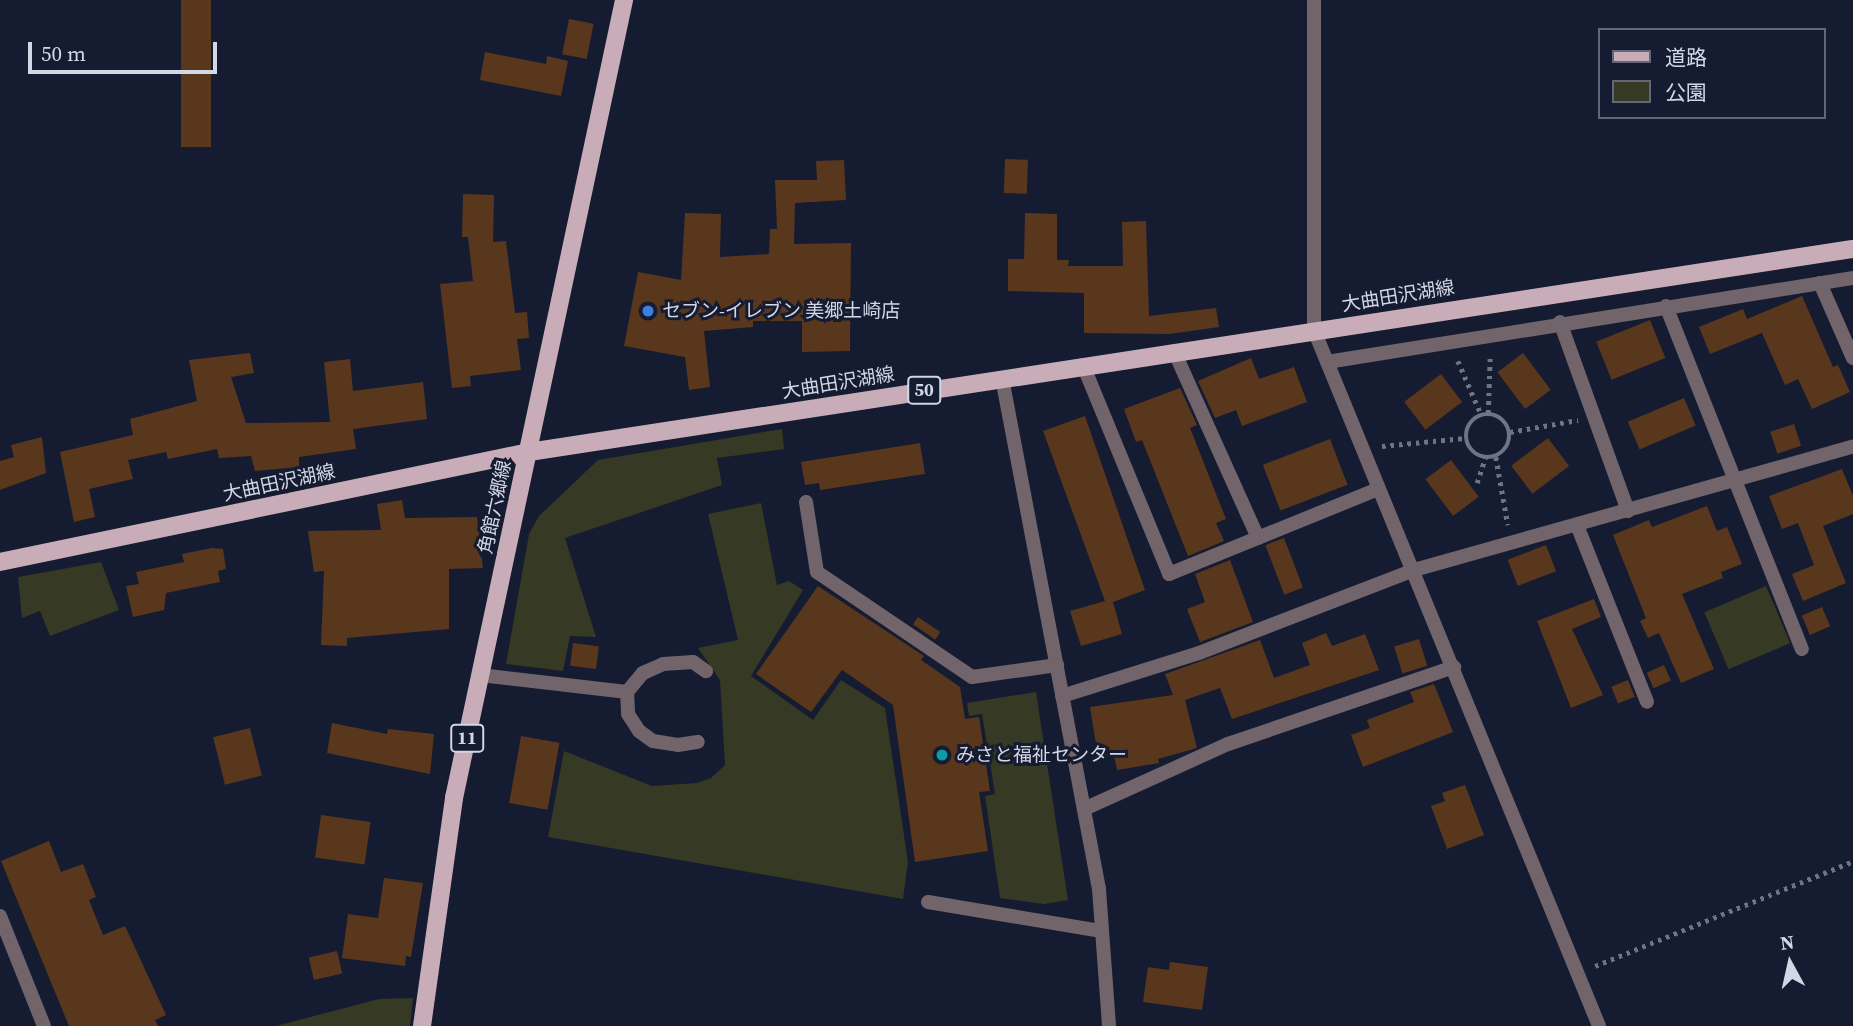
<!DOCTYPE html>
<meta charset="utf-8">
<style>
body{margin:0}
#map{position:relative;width:1853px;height:1026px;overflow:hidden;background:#151b30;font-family:"Source Serif 4","Noto Sans JP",serif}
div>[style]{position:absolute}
.green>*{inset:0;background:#363923;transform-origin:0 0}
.building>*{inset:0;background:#59371d;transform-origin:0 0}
.path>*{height:4.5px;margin-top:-2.25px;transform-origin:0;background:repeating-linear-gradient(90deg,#6e7385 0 3.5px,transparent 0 8.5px)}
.path>.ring{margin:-2.25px;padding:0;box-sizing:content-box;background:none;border:4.5px solid #6e7385;border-radius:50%}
.service>*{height:14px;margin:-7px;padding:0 7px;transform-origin:7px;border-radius:7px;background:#71646a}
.minor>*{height:14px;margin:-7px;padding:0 7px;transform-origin:7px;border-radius:7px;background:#71646a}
.tertiary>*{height:14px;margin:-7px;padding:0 7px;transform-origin:7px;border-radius:7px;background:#71646a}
.primary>*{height:18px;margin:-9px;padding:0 9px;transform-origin:9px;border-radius:9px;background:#c8adb9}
.dots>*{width:19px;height:19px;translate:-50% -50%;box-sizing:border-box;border:4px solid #151b30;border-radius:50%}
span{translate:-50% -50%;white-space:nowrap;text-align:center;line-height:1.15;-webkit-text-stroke:6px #151b30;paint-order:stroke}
.shield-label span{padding:2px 5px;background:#151b30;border:2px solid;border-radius:5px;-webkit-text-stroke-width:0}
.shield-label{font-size:18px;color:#d2d7e6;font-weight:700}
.street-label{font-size:19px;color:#d2d7e6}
.poi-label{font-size:19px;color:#d2d7e6}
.left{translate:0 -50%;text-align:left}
.legend{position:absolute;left:1598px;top:28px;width:228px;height:91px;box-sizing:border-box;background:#151b30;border:2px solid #616679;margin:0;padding:9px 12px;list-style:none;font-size:21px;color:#d2d7e6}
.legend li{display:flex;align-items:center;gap:14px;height:35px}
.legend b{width:35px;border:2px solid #616679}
.north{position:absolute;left:1755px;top:928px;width:70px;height:70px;-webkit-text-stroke:5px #151b30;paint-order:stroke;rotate:352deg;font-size:19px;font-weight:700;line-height:28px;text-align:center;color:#d2d7e6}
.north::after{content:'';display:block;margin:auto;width:24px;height:32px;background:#d2d7e6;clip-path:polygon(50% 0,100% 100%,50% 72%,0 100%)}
.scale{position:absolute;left:28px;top:42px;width:189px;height:32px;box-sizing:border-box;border:4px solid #d2d7e6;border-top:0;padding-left:9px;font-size:21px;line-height:24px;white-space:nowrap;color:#d2d7e6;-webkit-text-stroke:5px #151b30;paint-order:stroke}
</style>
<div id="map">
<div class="green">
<div style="clip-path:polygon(782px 429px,784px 449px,717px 458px,722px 485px,565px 538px,596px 637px,570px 636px,563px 671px,506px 664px,529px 534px,539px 516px,598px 460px)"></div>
<div style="clip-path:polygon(761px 503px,777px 585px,789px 581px,803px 590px,751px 676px,813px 720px,841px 680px,885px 708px,908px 862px,903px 899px,548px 837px,564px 751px,652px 786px,697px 783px,711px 778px,725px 765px,720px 680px,698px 648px,738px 640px,708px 514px)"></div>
<div style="clip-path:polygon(101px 562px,119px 610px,50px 636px,40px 611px,22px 618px,18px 577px)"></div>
<div style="left:1766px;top:586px;width:62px;height:67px;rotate:67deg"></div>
<div style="clip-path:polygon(1036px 692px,1068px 900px,1044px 904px,1000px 898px,985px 796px,995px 794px,982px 714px,969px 716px,967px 703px)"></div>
<div style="clip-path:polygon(413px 998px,410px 1026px,276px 1026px,379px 999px)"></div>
</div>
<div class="building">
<div style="left:181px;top:0;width:30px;height:147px"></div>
<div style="left:569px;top:19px;width:25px;height:36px;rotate:11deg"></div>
<div style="clip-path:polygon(485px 52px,546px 64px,547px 56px,568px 61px,561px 96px,480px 80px)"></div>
<div style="left:1005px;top:159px;width:23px;height:34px;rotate:2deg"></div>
<div style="clip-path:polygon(844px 160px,846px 200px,795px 203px,794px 244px,851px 243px,850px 351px,802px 352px,802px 321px,753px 321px,753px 327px,704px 331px,710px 387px,689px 390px,685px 357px,624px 346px,638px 272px,681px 280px,685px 213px,721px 214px,720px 257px,769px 254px,770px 229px,777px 229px,775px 180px,817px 180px,816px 161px)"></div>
<div style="clip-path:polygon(463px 194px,494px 195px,493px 242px,506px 241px,515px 313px,527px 312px,529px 338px,517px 339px,521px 370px,470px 376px,471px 386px,452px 388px,440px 284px,473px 281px,468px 237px,462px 237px)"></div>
<div style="clip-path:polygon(1025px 213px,1057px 214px,1057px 260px,1069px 260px,1068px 266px,1123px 266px,1122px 222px,1146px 221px,1149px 316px,1216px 308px,1219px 327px,1170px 334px,1084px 333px,1084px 293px,1008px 291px,1008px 259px,1024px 259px)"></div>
<div style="clip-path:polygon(1802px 296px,1833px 367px,1838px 365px,1850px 392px,1812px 409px,1798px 379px,1785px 385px,1762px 333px,1710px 354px,1699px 327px,1743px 309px,1747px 319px)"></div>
<div style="left:1650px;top:320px;width:41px;height:58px;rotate:68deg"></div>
<div style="clip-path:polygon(250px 353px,254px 373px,231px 377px,246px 423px,330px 422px,324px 362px,350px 359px,353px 391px,423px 382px,427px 419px,353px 429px,356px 449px,299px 457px,299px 467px,255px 471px,251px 456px,219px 458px,217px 449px,168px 459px,166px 452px,128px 460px,133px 479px,89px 489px,95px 517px,74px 522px,60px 452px,133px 435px,130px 419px,197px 401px,189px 360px)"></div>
<div style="left:1523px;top:353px;width:46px;height:32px;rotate:53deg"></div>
<div style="clip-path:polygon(1251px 358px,1259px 379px,1294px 367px,1307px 402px,1242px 426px,1236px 410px,1215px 418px,1198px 381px)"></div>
<div style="left:1441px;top:374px;width:35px;height:46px;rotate:53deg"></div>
<div style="clip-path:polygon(1180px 388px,1197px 425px,1190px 428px,1226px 519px,1216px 523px,1224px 541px,1188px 556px,1142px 440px,1136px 442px,1124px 409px)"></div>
<div style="left:1684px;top:398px;width:30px;height:61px;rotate:67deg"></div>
<div style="clip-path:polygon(1085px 416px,1145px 590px,1113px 602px,1122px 634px,1081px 646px,1070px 611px,1105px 601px,1043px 431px)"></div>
<div style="left:1794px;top:424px;width:23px;height:25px;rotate:72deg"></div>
<div style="clip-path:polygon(42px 437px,46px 473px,0 490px,0 461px,14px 457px,11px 445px)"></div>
<div style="left:1548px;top:438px;width:35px;height:46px;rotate:53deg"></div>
<div style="left:1330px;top:439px;width:49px;height:72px;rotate:69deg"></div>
<div style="clip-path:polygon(920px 443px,925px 474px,820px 490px,819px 483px,805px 485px,801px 462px)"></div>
<div style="left:1451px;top:460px;width:46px;height:32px;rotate:53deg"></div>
<div style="clip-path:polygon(1842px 469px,1853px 496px,1853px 514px,1823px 526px,1846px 583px,1803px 601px,1792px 574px,1814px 565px,1798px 523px,1782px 529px,1769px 496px)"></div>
<div style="clip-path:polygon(402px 500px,405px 518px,477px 517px,483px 568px,449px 569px,449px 629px,347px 638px,347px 646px,321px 645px,324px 571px,314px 572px,308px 531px,381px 530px,377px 504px)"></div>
<div style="clip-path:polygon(1707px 506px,1717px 531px,1727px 527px,1742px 564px,1721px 572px,1723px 578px,1682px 594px,1714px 669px,1681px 683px,1659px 633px,1648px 638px,1640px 621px,1646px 618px,1613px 535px,1649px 520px,1652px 527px)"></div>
<div style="left:1284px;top:538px;width:53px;height:20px;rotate:69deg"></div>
<div style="left:1546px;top:545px;width:28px;height:41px;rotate:69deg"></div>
<div style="clip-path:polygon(212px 548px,223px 549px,226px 569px,218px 571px,220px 582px,166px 593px,164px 610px,133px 617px,126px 586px,139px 584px,136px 572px,184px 562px,182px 554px)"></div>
<div style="clip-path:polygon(1230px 560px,1253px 622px,1200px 642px,1187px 609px,1205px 602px,1195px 574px)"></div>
<div style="clip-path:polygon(818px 586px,924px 656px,921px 660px,960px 687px,965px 719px,979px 717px,990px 791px,979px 792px,988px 851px,915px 862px,893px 705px,842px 670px,811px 712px,756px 674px)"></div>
<div style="clip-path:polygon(1594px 599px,1601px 617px,1572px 629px,1603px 695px,1571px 708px,1537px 621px)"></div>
<div style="left:1822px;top:607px;width:21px;height:22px;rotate:67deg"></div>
<div style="left:918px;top:617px;width:27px;height:9px;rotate:34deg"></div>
<div style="clip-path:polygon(1326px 633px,1332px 646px,1365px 634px,1379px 670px,1232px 719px,1220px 688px,1185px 700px,1197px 748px,1158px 759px,1159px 763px,1117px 770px,1114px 755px,1098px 757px,1090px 707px,1173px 695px,1165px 674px,1260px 640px,1274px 678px,1310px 665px,1302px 643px)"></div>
<div style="left:1419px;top:639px;width:28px;height:26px;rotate:73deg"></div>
<div style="left:573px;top:643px;width:26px;height:23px;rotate:7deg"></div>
<div style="left:1664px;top:665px;width:17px;height:19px;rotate:66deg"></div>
<div style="left:1628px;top:680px;width:18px;height:18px;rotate:68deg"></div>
<div style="clip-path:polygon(1434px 684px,1453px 732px,1363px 767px,1351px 735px,1370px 728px,1367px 720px,1414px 702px,1410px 692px)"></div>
<div style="clip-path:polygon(332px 723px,387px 734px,388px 729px,434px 734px,430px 774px,327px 753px)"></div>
<div style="left:250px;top:728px;width:49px;height:38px;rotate:76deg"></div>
<div style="left:521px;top:736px;width:39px;height:68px;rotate:10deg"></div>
<div style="clip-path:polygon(1465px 785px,1484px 835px,1447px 849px,1431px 806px,1445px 801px,1442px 793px)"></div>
<div style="left:321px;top:815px;width:50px;height:43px;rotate:8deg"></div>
<div style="clip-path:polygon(49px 841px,61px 872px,83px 864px,96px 897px,89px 900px,103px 935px,125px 926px,166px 1015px,155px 1020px,158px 1026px,69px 1026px,1px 861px)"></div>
<div style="clip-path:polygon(384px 878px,423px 883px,411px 957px,406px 956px,405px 966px,342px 958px,348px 914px,378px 918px)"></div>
<div style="left:337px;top:951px;width:23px;height:29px;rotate:77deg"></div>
<div style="clip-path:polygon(1170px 962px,1208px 967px,1202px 1010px,1143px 1002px,1148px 967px,1169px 970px)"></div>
</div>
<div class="path">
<div style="left:1458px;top:361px;width:58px;rotate:66.5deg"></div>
<div style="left:1488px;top:413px;width:58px;rotate:-88deg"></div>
<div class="ring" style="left:1466px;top:414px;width:39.5px;height:39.5px"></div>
<div style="left:1510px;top:432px;width:69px;rotate:-10deg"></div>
<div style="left:1382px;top:446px;width:83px;rotate:-5.5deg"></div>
<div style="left:1496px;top:457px;width:69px;rotate:80deg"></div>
<div style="left:1477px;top:483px;width:26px;rotate:-72deg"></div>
<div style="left:1595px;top:966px;width:279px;rotate:-22.1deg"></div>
</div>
<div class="service">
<div style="left:1174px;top:351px;width:205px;rotate:65.8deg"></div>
<div style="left:1083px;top:365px;width:226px;rotate:67.6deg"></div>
<div style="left:1169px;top:574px;width:223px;rotate:-22.1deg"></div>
<div style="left:806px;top:502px;width:71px;rotate:81.1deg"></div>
<div style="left:817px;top:572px;width:187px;rotate:34.1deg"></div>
<div style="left:972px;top:677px;width:86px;rotate:-8deg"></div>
<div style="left:480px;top:675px;width:148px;rotate:6.6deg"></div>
<div style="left:627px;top:692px;width:25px;rotate:-50deg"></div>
<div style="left:643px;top:673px;width:22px;rotate:-24deg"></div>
<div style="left:663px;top:664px;width:30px;rotate:-4deg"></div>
<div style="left:693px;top:662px;width:16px;rotate:35deg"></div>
<div style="left:627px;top:692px;width:22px;rotate:87deg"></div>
<div style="left:628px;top:714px;width:20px;rotate:57deg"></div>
<div style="left:639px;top:731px;width:17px;rotate:36deg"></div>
<div style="left:653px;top:741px;width:25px;rotate:9deg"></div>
<div style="left:678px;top:745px;width:20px;rotate:-9deg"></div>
<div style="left:1062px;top:696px;width:144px;rotate:-17.4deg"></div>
<div style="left:1199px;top:653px;width:230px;rotate:-21.1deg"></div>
<div style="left:928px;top:902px;width:176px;rotate:9.5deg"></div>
</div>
<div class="minor">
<div style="left:1314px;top:0;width:330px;rotate:90deg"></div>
<div style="left:1314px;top:330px;width:752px;rotate:67.73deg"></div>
<div style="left:1820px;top:283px;width:82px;rotate:66.3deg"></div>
<div style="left:1666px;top:306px;width:369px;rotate:68.4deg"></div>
<div style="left:1560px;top:322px;width:201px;rotate:70.2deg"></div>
<div style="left:1327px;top:362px;width:533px;rotate:-9.07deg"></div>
<div style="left:1577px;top:525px;width:190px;rotate:68.4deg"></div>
<div style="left:1414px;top:570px;width:456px;rotate:-15.7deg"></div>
<div style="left:1084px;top:809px;width:158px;rotate:-24.3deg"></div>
<div style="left:1228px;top:744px;width:239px;rotate:-18.8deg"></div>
<div style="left:0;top:916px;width:118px;rotate:68.2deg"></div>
</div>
<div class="tertiary">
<div style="left:1002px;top:378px;width:520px;rotate:79.25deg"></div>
<div style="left:1099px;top:889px;width:137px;rotate:85.8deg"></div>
</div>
<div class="primary">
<div style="left:0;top:562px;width:540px;rotate:-11.75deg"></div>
<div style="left:529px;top:452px;width:1339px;rotate:-8.72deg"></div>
<div style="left:422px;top:1026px;width:230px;rotate:-82deg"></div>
<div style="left:454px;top:798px;width:816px;rotate:-77.97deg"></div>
</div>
<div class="dots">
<div style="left:648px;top:311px;background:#3f7fe0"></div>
<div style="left:942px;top:755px;background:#0f9aa8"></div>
</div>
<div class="shield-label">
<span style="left:924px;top:390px">50</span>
<span style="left:467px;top:738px">11</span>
</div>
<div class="street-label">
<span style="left:1398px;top:296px;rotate:-9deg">大曲田沢湖線</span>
<span style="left:838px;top:383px;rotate:-9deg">大曲田沢湖線</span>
<span style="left:279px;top:483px;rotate:-12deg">大曲田沢湖線</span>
<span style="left:495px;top:507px;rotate:-78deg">角館六郷線</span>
</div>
<div class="poi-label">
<span class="left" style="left:662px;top:311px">セブン-イレブン 美郷土崎店</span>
<span class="left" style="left:956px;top:755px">みさと福祉センター</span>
</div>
<ul class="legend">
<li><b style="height:9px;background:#c8adb9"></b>道路</li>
<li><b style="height:19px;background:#363923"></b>公園</li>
</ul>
<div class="north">N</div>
<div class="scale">50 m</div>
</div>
